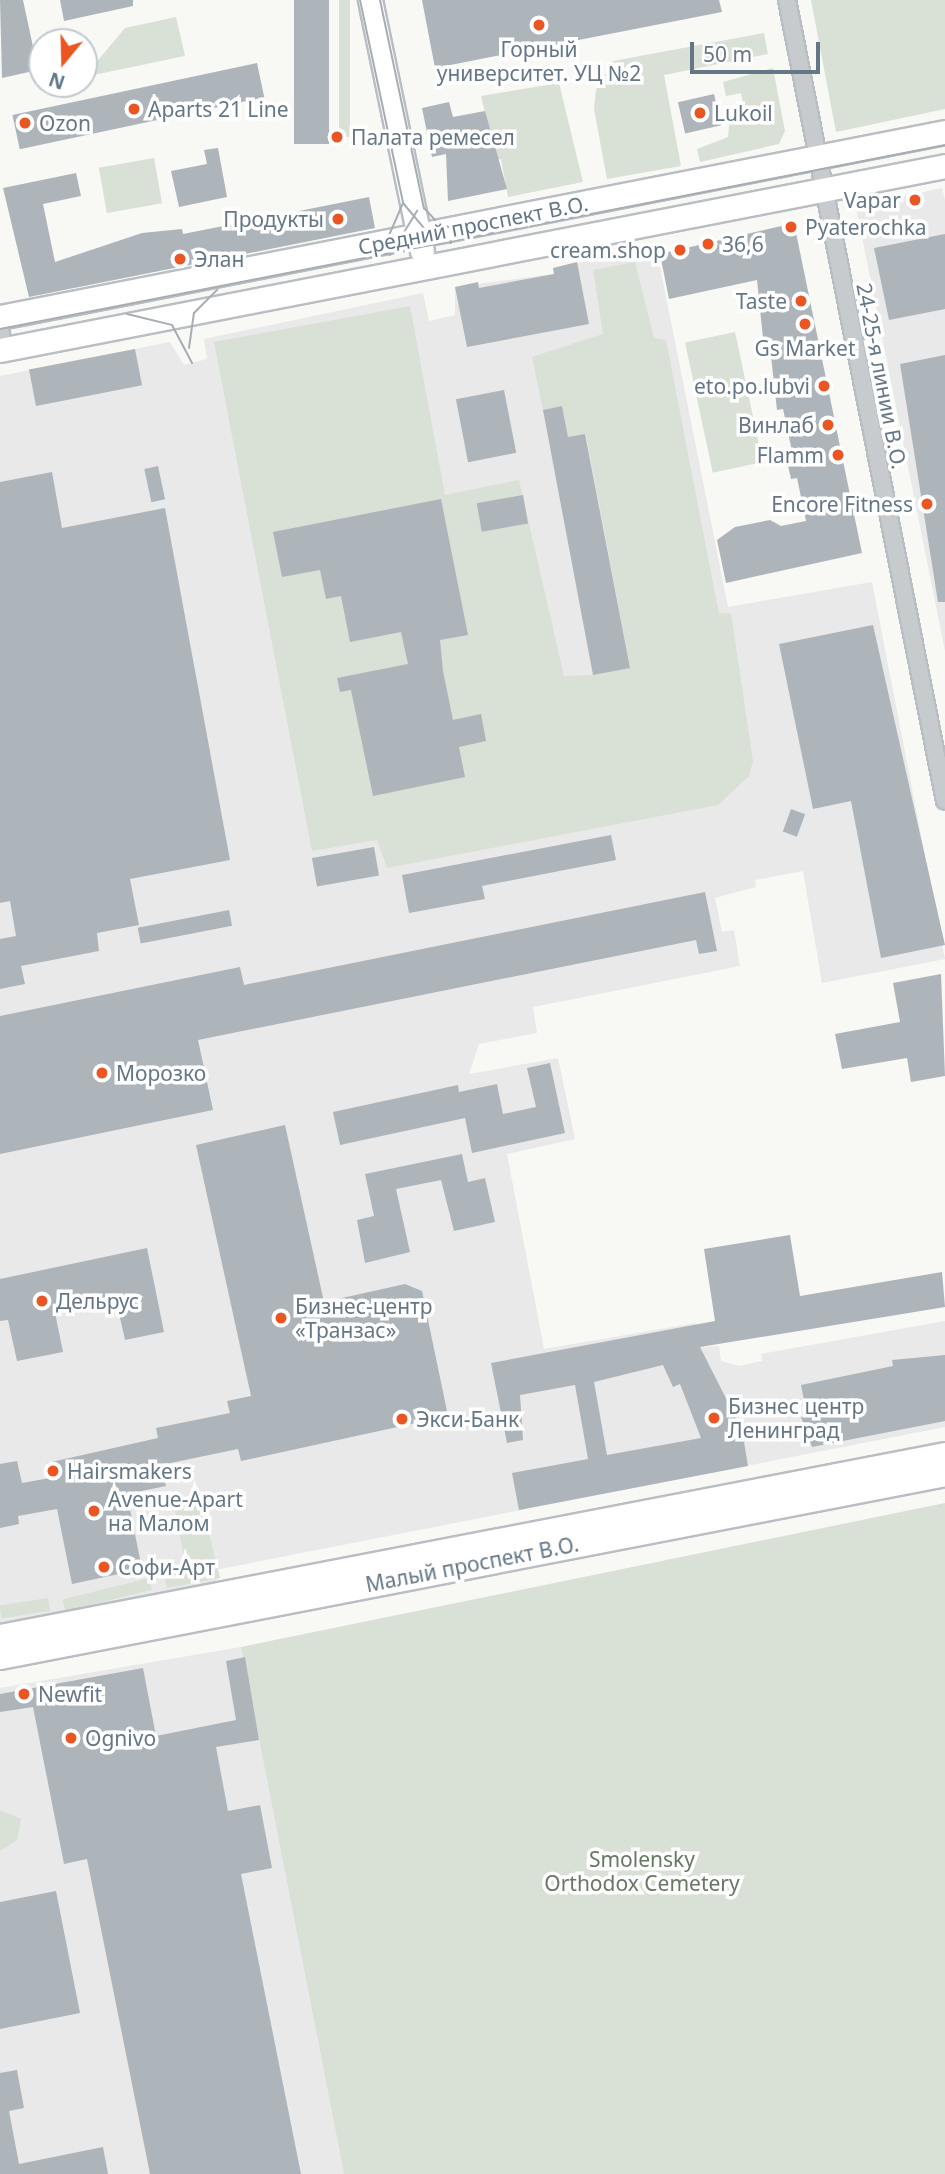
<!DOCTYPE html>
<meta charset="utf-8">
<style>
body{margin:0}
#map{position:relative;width:945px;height:2174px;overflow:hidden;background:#f8f8f5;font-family:"Noto Sans",sans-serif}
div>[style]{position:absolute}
.built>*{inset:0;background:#e8e9e8}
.green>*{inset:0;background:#d9e0d5;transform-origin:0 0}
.building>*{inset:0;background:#adb5bb;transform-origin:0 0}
.roads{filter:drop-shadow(2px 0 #b9bec3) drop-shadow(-2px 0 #b9bec3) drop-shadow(0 2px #b9bec3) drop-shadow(0 -2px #b9bec3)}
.minor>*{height:16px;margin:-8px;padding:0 8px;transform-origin:8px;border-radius:8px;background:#c7cbce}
.secondary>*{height:23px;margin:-11.5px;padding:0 11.5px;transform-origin:11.5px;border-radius:11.5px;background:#fff}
.tram>*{height:2px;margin:-1px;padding:0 1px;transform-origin:1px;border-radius:1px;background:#a7adb3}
.dots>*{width:19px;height:19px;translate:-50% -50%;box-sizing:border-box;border:4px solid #fff;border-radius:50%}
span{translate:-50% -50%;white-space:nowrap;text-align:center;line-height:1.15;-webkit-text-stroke:7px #fff;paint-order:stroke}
.poi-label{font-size:21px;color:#657787}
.left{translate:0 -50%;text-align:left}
.right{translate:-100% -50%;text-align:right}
.street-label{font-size:21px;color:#657787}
.park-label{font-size:21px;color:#657961}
.north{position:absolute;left:28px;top:28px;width:70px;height:70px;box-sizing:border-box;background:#fff;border:2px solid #c1c9cf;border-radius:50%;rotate:199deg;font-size:19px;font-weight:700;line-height:28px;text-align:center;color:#657787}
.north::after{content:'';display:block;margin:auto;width:24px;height:32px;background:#eb5522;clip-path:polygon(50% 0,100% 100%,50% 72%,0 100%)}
.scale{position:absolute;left:690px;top:42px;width:130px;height:32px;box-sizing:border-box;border:4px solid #657787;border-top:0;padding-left:9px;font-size:21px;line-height:24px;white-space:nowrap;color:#657787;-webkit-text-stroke:5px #fff;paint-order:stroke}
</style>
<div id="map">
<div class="built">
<div style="clip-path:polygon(942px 188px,945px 200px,945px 651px,856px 207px)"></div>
<div style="clip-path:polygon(656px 247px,728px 607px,872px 582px,945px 959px,822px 983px,803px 871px,755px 880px,756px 887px,715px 898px,722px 932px,734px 930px,740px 966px,533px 1007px,537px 1033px,479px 1044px,469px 1074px,558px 1058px,575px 1139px,507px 1154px,544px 1349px,696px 1323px,704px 1347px,719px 1346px,721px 1361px,740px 1366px,762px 1361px,761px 1354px,945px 1321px,945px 1427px,215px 1570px,217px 1581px,0 1623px,0 376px,170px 342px,184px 365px,207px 359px,204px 339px,423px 293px,429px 321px,455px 315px,455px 287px,554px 274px,553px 268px)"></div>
<div style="clip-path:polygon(241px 1647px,344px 2174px,0 2174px,0 1688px)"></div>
</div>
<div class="green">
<div style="left:339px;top:0;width:11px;height:137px"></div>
<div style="clip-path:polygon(811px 0,945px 0,945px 109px,836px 132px)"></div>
<div style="clip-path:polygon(176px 17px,185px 56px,84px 77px,125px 28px)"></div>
<div style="clip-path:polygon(764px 33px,768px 54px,664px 75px,681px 166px,607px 179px,594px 109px,596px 90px,613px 61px)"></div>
<div style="clip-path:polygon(773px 68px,785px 131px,779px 144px,700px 162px,697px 149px,728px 137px,730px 114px,744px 110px,741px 93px,726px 96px,723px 82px)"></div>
<div style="clip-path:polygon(559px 83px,583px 182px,508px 197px,501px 159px,485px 162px,492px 142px,481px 96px)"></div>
<div style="left:154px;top:158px;width:46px;height:56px;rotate:80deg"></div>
<div style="clip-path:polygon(635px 262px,654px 338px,666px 340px,719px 614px,731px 613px,753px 761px,749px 776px,718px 805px,387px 868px,377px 840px,312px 851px,214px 342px,410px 306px,445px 495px,519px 480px,564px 676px,594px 675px,630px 667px,586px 434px,568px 437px,562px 406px,543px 410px,532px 357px,603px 334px,593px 270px)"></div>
<div style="left:735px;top:332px;width:133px;height:51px;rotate:78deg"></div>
<div style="clip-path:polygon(201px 1501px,220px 1578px,167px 1588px,164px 1574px,187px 1570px,174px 1506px)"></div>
<div style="clip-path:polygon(945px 1503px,945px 2174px,344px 2174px,241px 1647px)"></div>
<div style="left:149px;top:1578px;width:12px;height:89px;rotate:76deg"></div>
<div style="left:48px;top:1598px;width:13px;height:49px;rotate:81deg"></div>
<div style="clip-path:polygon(0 1810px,21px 1819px,17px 1840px,0 1851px)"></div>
</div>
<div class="building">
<div style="clip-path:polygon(0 0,23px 0,38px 70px,2px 78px)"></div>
<div style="clip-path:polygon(60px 0,133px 0,133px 6px,64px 21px)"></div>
<div style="left:294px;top:0;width:35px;height:144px"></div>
<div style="clip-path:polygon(422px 0,719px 0,722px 12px,435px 68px)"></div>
<div style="left:257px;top:63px;width:35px;height:250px;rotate:78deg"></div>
<div style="left:714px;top:94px;width:32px;height:37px;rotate:77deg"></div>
<div style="clip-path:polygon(449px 102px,453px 117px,485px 111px,507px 189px,448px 201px,446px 154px,432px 157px,422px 108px)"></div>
<div style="clip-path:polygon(218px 148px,227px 197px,179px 207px,171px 171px,207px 164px,204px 150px)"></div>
<div style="clip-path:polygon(76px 173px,81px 196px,43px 204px,55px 262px,142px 233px,182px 229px,183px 234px,369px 197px,375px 228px,29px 297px,3px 188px)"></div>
<div style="clip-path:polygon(794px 223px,862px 553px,726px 583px,717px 540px,735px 527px,770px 520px,781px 526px,806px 521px,797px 478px,791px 479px,786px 457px,793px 456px,783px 409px,777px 410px,770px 347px,764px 348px,757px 280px,669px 299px,660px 254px)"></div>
<div style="clip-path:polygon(945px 234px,945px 309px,889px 320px,874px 248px)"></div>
<div style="clip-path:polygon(577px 262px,589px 324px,467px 347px,455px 287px,478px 282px,479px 288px,554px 274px,553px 268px)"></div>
<div style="left:135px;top:349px;width:37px;height:108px;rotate:79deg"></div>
<div style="clip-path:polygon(945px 355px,945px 602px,938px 602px,900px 364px)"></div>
<div style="left:504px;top:390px;width:64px;height:49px;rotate:79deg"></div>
<div style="clip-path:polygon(562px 406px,568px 437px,585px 434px,630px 668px,593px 675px,543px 410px)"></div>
<div style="left:158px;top:466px;width:34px;height:14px;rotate:78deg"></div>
<div style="clip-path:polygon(52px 472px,62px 528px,165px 508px,230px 860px,130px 879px,139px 925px,97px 933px,99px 951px,21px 966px,25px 984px,0 989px,0 939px,16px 936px,10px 901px,0 903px,0 482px)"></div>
<div style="left:523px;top:495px;width:29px;height:47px;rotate:80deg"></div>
<div style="clip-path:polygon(441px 499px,468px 635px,440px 640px,443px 671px,453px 720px,481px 714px,486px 741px,459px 747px,465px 777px,373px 796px,351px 690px,340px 692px,337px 678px,408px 664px,401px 632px,350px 642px,341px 596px,326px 599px,320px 570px,282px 577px,273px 532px)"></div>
<div style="clip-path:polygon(873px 625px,945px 945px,881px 958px,851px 801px,813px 809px,779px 644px)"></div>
<div style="left:791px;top:809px;width:15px;height:24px;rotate:20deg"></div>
<div style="clip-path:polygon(611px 835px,616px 860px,482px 886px,485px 899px,409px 913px,402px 875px)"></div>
<div style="left:374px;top:847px;width:29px;height:63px;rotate:80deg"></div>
<div style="clip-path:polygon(705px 892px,717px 951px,699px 954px,696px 940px,198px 1040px,213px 1110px,0 1154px,0 1016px,240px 967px,244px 985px)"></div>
<div style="left:229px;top:910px;width:16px;height:93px;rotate:79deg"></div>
<div style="clip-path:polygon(941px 974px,945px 1076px,911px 1082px,907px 1058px,842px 1069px,835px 1034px,900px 1022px,893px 983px)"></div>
<div style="clip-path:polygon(550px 1063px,565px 1133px,472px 1153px,465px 1118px,340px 1145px,333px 1112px,458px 1085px,459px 1092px,497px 1084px,503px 1114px,536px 1107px,527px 1068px)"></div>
<div style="clip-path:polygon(285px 1125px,324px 1302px,405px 1284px,422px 1291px,448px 1416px,241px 1461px,238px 1449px,161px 1465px,166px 1486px,127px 1494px,142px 1569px,72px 1584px,57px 1509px,18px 1516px,19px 1524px,0 1528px,0 1464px,17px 1461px,22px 1483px,50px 1478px,47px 1463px,158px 1438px,156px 1428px,230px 1413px,227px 1401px,251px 1396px,196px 1145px)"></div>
<div style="clip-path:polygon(462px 1154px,468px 1182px,485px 1178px,495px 1222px,454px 1231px,441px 1180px,396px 1189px,410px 1252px,365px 1263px,357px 1220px,374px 1216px,365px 1174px)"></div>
<div style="clip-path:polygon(evenodd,790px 1235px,800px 1296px,942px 1272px,945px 1307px,700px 1347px,742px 1430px,748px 1466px,519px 1510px,512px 1473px,588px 1459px,575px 1385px,520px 1395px,523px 1440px,507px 1443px,491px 1363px,715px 1321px,704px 1249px,790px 1235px,663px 1365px,673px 1387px,680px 1384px,701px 1438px,607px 1455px,594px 1382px,663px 1365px)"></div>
<div style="clip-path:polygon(147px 1248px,164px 1332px,125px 1340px,115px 1295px,54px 1308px,63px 1352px,17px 1361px,8px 1320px,0 1321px,0 1279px)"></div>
<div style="clip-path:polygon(945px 1355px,945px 1421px,812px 1447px,801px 1417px,807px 1416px,801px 1385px,893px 1366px,892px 1360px)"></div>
<div style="clip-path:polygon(245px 1657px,259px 1740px,216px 1747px,228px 1811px,260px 1805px,272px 1868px,241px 1874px,301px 2174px,150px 2174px,87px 1859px,64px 1864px,33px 1707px,0 1712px,0 1694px,143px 1668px,156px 1736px,236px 1720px,226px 1661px)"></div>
<div style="clip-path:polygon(56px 1891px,80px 2013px,0 2029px,0 1902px)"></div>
<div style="clip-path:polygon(17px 2070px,24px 2108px,9px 2111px,19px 2164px,103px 2147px,108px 2174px,0 2174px,0 2073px)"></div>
</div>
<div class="roads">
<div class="minor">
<div style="left:787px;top:0;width:816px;rotate:78.84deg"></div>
<div style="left:0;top:329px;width:20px;rotate:79deg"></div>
</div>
<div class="secondary">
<div style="left:370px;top:0;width:256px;rotate:78.3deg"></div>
<div style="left:0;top:317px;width:963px;rotate:-11.08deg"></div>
<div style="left:0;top:350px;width:963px;rotate:-11.02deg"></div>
<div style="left:0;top:1636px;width:962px;rotate:-10.9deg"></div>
<div style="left:0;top:1657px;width:963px;rotate:-10.96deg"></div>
</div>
</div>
<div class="tram">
<div style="left:360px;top:0;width:208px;rotate:78deg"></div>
<div style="left:403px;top:203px;width:33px;rotate:50deg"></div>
<div style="left:424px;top:228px;width:31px;rotate:29deg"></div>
<div style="left:380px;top:0;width:213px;rotate:78.1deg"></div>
<div style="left:424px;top:208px;width:22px;rotate:47deg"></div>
<div style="left:439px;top:224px;width:34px;rotate:17deg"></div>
<div style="left:367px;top:255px;width:25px;rotate:-37deg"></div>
<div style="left:387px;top:240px;width:40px;rotate:-66.6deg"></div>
<div style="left:390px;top:255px;width:52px;rotate:-58.5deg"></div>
<div style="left:127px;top:314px;width:46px;rotate:13.7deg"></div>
<div style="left:172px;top:325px;width:43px;rotate:62.2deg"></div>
<div style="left:0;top:329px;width:963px;rotate:-11.02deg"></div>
<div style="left:189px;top:348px;width:35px;rotate:-82deg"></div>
<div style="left:194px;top:313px;width:33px;rotate:-45deg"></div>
</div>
<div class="dots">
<div style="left:539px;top:25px;background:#eb5522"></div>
<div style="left:134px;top:109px;background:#eb5522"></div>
<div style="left:700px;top:113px;background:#eb5522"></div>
<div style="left:25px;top:123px;background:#eb5522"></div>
<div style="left:337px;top:137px;background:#eb5522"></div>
<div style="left:915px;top:200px;background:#eb5522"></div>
<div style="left:338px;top:219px;background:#eb5522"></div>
<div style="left:791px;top:227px;background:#eb5522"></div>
<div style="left:708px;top:244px;background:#eb5522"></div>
<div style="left:680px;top:250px;background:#eb5522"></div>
<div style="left:180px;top:259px;background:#eb5522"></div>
<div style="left:801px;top:301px;background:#eb5522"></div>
<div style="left:805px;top:324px;background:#eb5522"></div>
<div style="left:824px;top:386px;background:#eb5522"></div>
<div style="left:828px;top:425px;background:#eb5522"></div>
<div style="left:838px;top:455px;background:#eb5522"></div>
<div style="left:927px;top:504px;background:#eb5522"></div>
<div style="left:102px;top:1073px;background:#eb5522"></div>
<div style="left:42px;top:1301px;background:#eb5522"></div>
<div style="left:281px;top:1318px;background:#eb5522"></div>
<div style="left:714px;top:1418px;background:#eb5522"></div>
<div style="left:402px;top:1419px;background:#eb5522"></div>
<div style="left:53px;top:1471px;background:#eb5522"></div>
<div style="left:94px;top:1511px;background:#eb5522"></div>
<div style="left:104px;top:1567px;background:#eb5522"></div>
<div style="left:24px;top:1694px;background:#eb5522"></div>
<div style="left:71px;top:1738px;background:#eb5522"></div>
</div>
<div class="poi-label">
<span style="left:539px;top:61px">Горный<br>университет. УЦ №2</span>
<span class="left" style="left:148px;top:109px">Aparts 21 Line</span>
<span class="left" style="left:714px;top:113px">Lukoil</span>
<span class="left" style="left:39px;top:123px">Ozon</span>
<span class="left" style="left:351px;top:137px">Палата ремесел</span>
<span class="right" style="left:901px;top:200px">Vapar</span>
<span class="right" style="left:324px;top:219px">Продукты</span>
<span class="left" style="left:805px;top:227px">Pyaterochka</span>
<span class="left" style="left:722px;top:244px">36,6</span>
<span class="right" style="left:666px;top:250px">cream.shop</span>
<span class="left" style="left:194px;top:259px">Элан</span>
<span class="right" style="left:787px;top:301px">Taste</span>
<span style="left:805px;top:348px">Gs Market</span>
<span class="right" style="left:810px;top:386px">eto.po.lubvi</span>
<span class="right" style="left:814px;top:425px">Винлаб</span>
<span class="right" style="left:824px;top:455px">Flamm</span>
<span class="right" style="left:913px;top:504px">Encore Fitness</span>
<span class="left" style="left:116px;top:1073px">Морозко</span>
<span class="left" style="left:56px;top:1301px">Дельрус</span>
<span class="left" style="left:295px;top:1318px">Бизнес-центр<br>«Транзас»</span>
<span class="left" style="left:728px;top:1418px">Бизнес центр<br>Ленинград</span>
<span class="left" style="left:416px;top:1419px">Экси-Банк</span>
<span class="left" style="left:67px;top:1471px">Hairsmakers</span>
<span class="left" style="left:108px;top:1511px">Аvenue-Apart<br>на Малом</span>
<span class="left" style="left:118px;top:1567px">Софи-Арт</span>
<span class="left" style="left:38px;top:1694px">Newfit</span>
<span class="left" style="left:85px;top:1738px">Ognivo</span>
</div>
<div class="street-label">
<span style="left:473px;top:225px;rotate:-11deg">Средний проспект В.О.</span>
<span style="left:882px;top:376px;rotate:79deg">24-25-я линии В.О.</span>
<span style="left:472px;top:1564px;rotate:-11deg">Малый проспект В.О.</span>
</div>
<div class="park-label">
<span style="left:642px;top:1871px">Smolensky<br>Orthodox Cemetery</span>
</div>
<div class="north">N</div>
<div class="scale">50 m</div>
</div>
